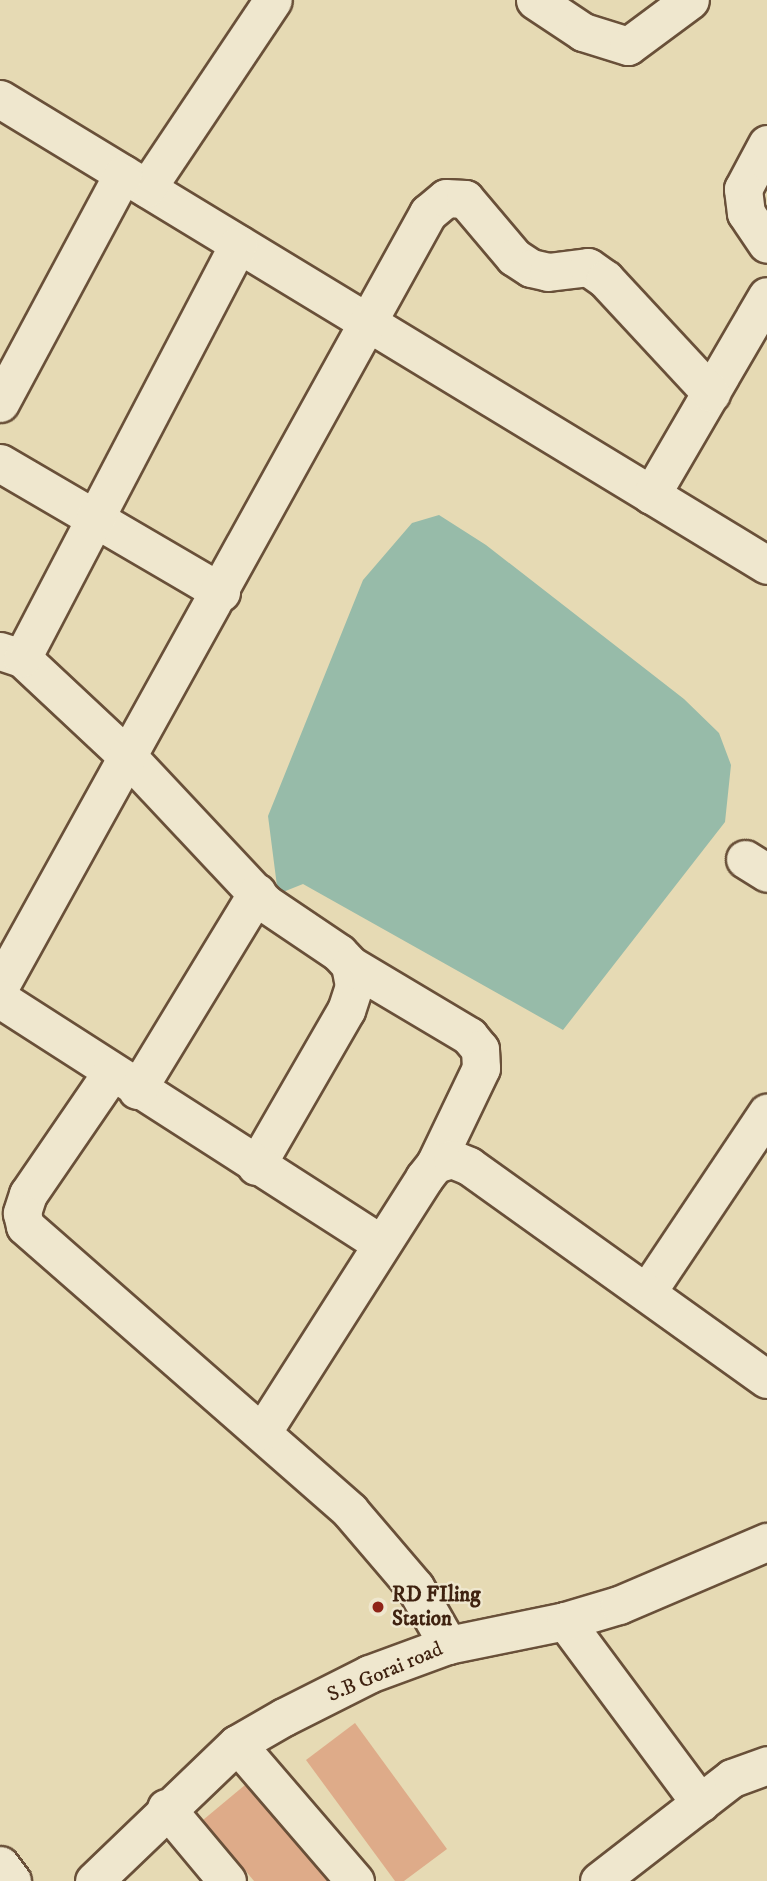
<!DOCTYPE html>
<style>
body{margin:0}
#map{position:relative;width:767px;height:1881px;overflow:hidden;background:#e6dab4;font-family:"IM FELL DW Pica",serif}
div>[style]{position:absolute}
.water>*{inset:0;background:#97bba9}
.building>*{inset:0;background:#deab89}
.roads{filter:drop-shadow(2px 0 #695039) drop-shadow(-2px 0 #695039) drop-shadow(0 2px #695039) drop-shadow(0 -2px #695039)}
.minor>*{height:37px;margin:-18.5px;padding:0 18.5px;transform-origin:18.5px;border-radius:18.5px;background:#efe7ce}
.dots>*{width:19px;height:19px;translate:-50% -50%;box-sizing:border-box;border:4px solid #efe7ce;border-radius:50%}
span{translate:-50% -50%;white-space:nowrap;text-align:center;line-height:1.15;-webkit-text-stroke:5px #efe7ce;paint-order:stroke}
.poi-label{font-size:21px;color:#3f2210;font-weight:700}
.left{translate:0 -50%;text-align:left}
.street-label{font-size:21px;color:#3f2210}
</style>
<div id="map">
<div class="water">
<div style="clip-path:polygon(439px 515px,486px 545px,684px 699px,719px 733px,731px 765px,725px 822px,563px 1030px,303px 884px,278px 894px,268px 816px,363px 580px,412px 523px)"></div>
</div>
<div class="building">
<div style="clip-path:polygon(355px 1723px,447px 1849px,404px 1881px,395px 1881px,306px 1760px)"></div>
<div style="clip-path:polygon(251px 1780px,334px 1881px,254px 1881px,203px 1820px)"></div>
</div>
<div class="roads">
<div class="minor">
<div style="left:535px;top:0;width:58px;rotate:33.7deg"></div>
<div style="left:583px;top:32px;width:47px;rotate:17.3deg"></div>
<div style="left:628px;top:46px;width:77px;rotate:-36.6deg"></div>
<div style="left:0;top:99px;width:897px;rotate:31.28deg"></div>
<div style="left:767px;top:144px;width:51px;rotate:118.1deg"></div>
<div style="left:743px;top:189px;width:24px;rotate:83deg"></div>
<div style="left:746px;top:213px;width:37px;rotate:56deg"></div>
<div style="left:147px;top:188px;width:226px;rotate:-56.2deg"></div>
<div style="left:0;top:403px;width:260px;rotate:-61.8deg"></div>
<div style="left:0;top:463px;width:256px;rotate:30.3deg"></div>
<div style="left:651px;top:495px;width:230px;rotate:-59.8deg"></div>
<div style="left:0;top:651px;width:23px;rotate:18deg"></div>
<div style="left:22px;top:658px;width:146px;rotate:43.1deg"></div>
<div style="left:129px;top:758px;width:199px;rotate:46.8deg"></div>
<div style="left:265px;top:903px;width:89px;rotate:34deg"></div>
<div style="left:339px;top:953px;width:16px;rotate:47deg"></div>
<div style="left:350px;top:965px;width:21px;rotate:79deg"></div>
<div style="left:354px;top:986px;width:25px;rotate:108deg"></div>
<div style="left:346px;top:1010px;width:180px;rotate:120deg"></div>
<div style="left:22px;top:658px;width:467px;rotate:-62.4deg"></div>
<div style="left:745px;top:859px;width:26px;rotate:32deg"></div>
<div style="left:350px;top:965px;width:139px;rotate:30.8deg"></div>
<div style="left:469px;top:1036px;width:17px;rotate:50deg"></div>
<div style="left:480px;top:1049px;width:19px;rotate:87deg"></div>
<div style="left:481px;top:1068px;width:106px;rotate:115.6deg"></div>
<div style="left:0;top:986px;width:884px;rotate:-61.03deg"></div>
<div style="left:428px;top:213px;width:23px;rotate:-40deg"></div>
<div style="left:446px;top:198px;width:19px;rotate:3deg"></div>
<div style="left:465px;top:199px;width:76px;rotate:49.8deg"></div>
<div style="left:514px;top:257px;width:20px;rotate:33deg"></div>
<div style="left:531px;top:268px;width:17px;rotate:13deg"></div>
<div style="left:548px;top:272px;width:40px;rotate:-7.1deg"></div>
<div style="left:588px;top:267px;width:21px;rotate:35deg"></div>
<div style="left:605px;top:279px;width:156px;rotate:47.1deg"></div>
<div style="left:0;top:999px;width:453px;rotate:32.7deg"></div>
<div style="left:111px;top:1073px;width:147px;rotate:124.4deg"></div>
<div style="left:28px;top:1194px;width:20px;rotate:108deg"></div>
<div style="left:22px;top:1213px;width:13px;rotate:77deg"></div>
<div style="left:25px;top:1226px;width:432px;rotate:41.2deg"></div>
<div style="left:350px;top:1511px;width:100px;rotate:49.5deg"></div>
<div style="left:415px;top:1587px;width:67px;rotate:60.4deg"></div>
<div style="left:137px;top:1090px;width:231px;rotate:-58.7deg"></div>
<div style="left:647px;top:1292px;width:216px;rotate:-56.2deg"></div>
<div style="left:263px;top:1431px;width:300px;rotate:-57.5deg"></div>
<div style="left:424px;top:1178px;width:18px;rotate:-52deg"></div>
<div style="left:435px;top:1164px;width:18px;rotate:-16deg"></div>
<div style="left:452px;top:1159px;width:18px;rotate:22deg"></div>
<div style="left:469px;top:1166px;width:366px;rotate:35.6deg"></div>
<div style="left:565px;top:1621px;width:227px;rotate:53.4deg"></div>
<div style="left:237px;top:1744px;width:181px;rotate:49.3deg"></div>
<div style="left:166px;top:1808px;width:95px;rotate:50.1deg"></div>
<div style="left:0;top:1865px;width:20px;rotate:53deg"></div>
<div style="left:94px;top:1881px;width:198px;rotate:-43.8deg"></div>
<div style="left:237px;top:1744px;width:54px;rotate:-29.9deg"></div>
<div style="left:284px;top:1717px;width:95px;rotate:-26.8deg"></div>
<div style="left:369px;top:1674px;width:84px;rotate:-20.2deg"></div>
<div style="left:448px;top:1645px;width:119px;rotate:-11.6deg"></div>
<div style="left:565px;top:1621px;width:56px;rotate:-16.5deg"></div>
<div style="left:619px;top:1605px;width:161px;rotate:-23.1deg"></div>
<div style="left:599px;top:1881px;width:168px;rotate:-37.8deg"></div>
<div style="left:732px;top:1778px;width:37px;rotate:-20deg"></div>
</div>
</div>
<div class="dots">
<div style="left:378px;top:1607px;background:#8f2418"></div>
</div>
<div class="poi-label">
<span class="left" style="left:392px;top:1607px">RD FIling<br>Station</span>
</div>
<div class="street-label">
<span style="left:385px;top:1672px;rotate:-23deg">S.B Gorai road</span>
</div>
</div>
